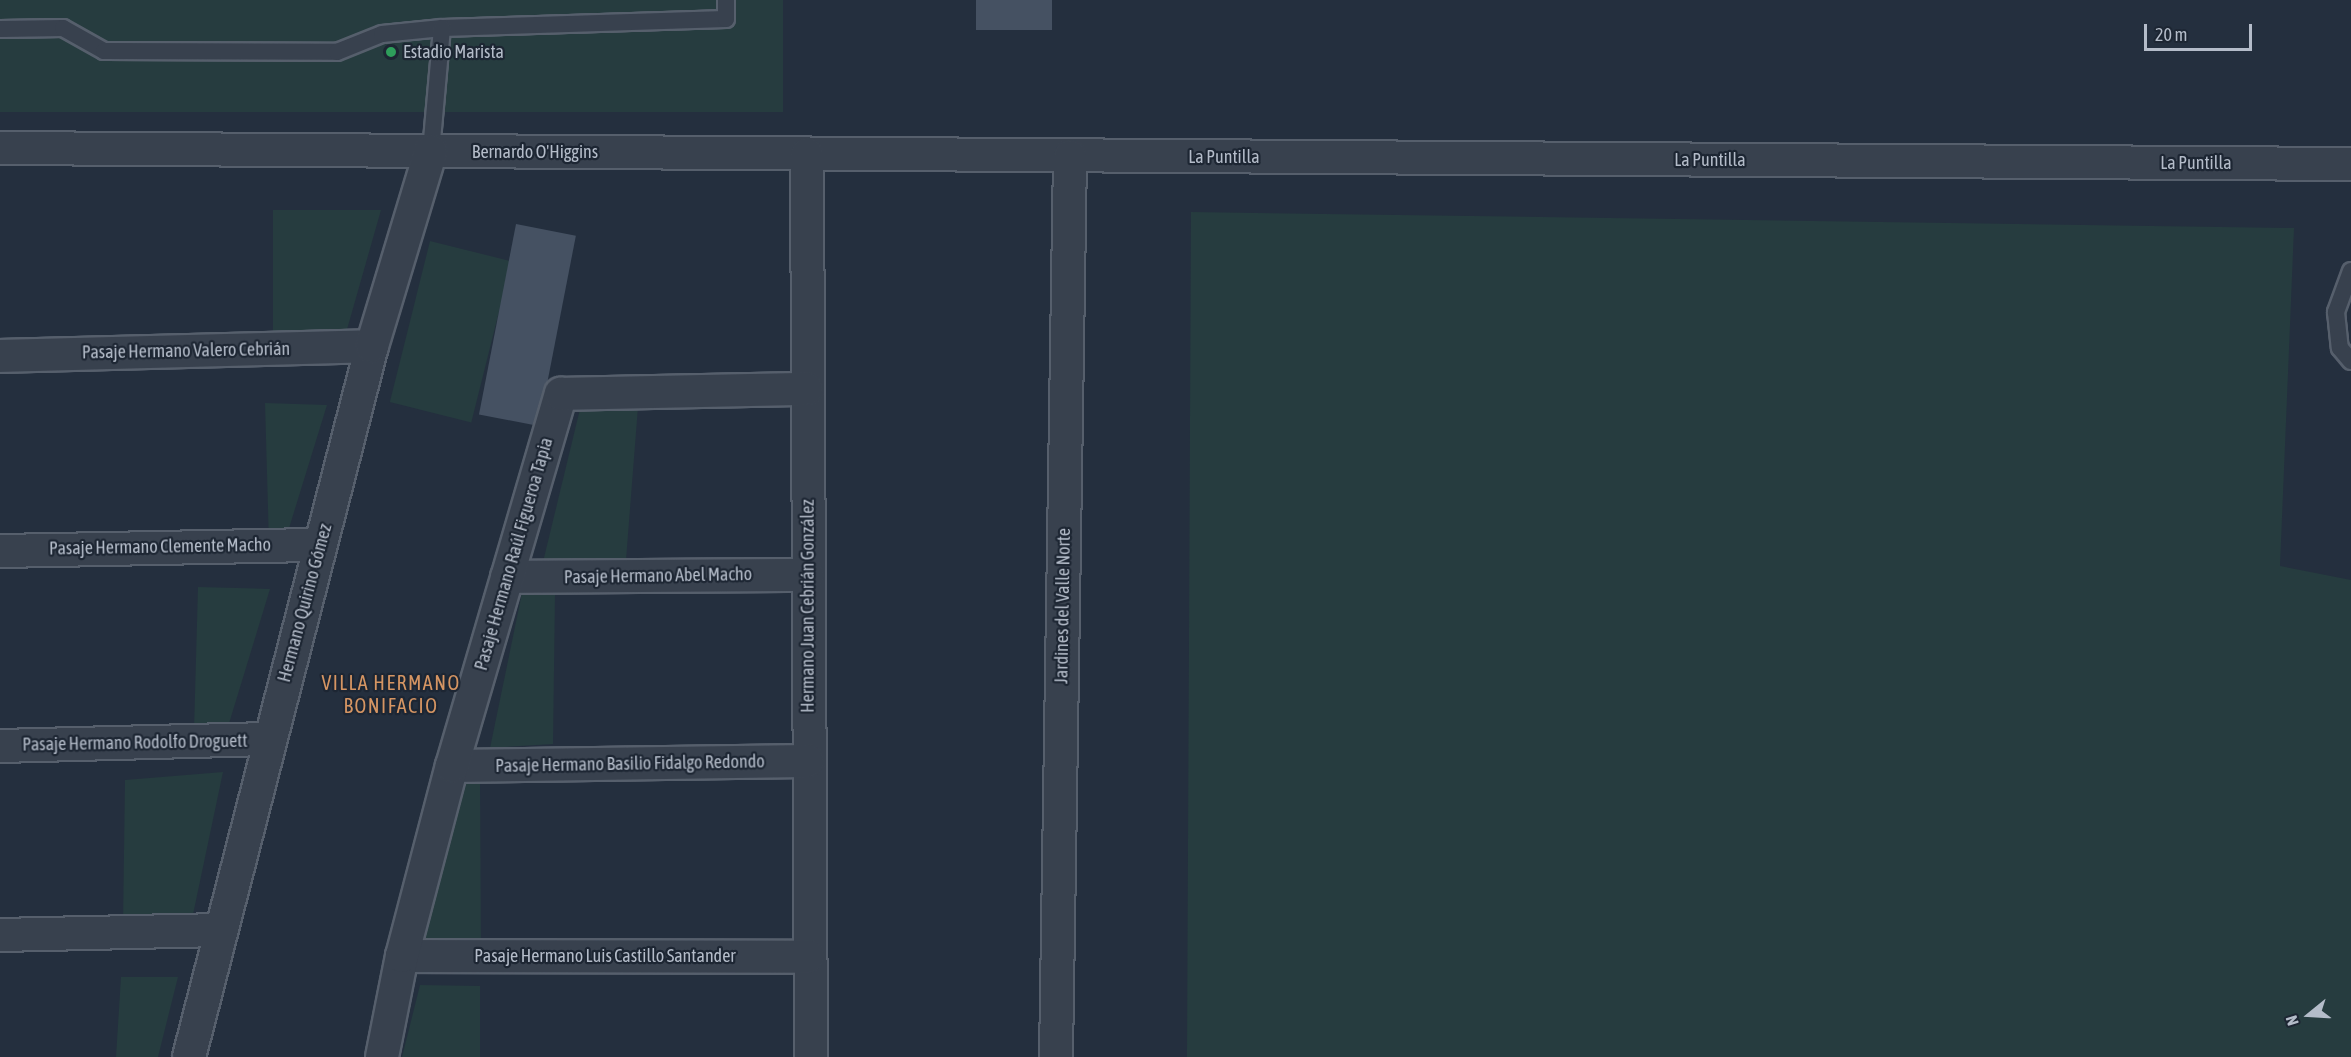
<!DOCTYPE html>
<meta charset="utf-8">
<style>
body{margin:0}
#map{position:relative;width:2351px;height:1057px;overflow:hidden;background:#242f3e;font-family:"Asap Condensed",sans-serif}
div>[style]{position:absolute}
.green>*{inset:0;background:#263c3f;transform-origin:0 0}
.building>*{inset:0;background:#455162;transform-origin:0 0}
.roads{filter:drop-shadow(2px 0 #565f6c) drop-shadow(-2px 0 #565f6c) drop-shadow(0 2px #565f6c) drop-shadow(0 -2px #565f6c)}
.lane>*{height:16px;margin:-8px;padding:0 8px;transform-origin:8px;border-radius:8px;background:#38414e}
.street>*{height:32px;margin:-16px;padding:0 16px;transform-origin:16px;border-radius:16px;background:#38414e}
.dots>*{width:16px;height:16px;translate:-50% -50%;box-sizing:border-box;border:3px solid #1d2633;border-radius:50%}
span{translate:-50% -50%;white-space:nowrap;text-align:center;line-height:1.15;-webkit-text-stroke:4.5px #1d2633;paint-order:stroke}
.poi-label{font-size:18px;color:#b4bcc9}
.left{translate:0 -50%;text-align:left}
.street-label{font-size:18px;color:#b4bcc9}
.neighbourhood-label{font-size:20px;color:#d59563;letter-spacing:1.5px}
.north{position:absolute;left:2279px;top:985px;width:60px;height:60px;-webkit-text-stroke:4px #1d2633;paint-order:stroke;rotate:252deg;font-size:16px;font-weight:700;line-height:24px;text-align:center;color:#b4bcc9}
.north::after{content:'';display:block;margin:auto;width:21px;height:27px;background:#b4bcc9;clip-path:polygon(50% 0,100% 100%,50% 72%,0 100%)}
.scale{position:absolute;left:2144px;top:24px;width:108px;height:27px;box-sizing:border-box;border:3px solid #b4bcc9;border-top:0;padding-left:8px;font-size:18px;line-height:21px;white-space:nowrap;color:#b4bcc9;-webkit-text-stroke:4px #1d2633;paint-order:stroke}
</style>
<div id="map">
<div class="green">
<div style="left:0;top:0;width:783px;height:112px"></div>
<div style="clip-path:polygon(273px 210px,381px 210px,346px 333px,273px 333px)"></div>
<div style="clip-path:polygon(1191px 212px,2294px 228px,2280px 566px,2351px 580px,2351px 1057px,1187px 1057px)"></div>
<div style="left:430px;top:241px;width:84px;height:166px;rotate:14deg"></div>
<div style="clip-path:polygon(265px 403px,327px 405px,286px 538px,269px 544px)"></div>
<div style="clip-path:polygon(638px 407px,626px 560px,543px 562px,580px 409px)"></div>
<div style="clip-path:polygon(198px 587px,270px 589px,227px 730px,194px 730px)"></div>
<div style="clip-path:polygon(522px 593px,555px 594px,553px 744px,490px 748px)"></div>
<div style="clip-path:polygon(223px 772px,191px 924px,123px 924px,125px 780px)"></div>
<div style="clip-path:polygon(458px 777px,480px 779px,481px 947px,417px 948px)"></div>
<div style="clip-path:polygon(121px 977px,178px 977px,158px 1057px,116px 1057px)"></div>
<div style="clip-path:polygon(420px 985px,480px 986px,480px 1057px,402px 1057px)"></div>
</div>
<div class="building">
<div style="left:976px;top:0;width:76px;height:30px"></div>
<div style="left:516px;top:224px;width:61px;height:194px;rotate:11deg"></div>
</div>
<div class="roads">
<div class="lane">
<div style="left:442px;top:28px;width:284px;rotate:-1.8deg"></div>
<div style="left:726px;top:19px;width:19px;rotate:-90deg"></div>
<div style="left:0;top:29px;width:63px;rotate:-0.9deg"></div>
<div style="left:63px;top:28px;width:47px;rotate:29.3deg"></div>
<div style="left:104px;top:51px;width:233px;rotate:0.2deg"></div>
<div style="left:337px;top:52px;width:48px;rotate:-21.8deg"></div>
<div style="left:382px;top:34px;width:60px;rotate:-5.7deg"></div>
<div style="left:442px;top:28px;width:123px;rotate:95.1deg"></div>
<div style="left:2351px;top:271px;width:44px;rotate:110.1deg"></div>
<div style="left:2336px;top:312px;width:36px;rotate:84deg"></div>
<div style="left:2340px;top:348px;width:17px;rotate:50deg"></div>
</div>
<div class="street">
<div style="left:0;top:148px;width:2351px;rotate:0.39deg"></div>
<div style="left:807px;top:154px;width:903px;rotate:89.75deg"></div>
<div style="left:0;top:356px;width:372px;rotate:-1.5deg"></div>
<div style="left:0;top:551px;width:320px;rotate:-1.1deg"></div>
<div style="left:507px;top:577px;width:301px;rotate:-0.4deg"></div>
<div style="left:0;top:746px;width:269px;rotate:-1.5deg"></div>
<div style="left:452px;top:766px;width:356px;rotate:-0.8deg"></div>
<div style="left:0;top:935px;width:220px;rotate:-1.3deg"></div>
<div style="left:402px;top:956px;width:406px;rotate:0.1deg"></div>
<div style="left:189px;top:1057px;width:734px;rotate:-75.57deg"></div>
<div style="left:372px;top:346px;width:204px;rotate:-73.2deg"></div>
<div style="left:382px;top:1057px;width:103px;rotate:-78.8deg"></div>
<div style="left:402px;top:956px;width:196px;rotate:-75.3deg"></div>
<div style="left:452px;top:766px;width:388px;rotate:-73.7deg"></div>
<div style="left:561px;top:394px;width:246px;rotate:-1.2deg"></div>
<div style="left:1056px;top:1057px;width:901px;rotate:-89.11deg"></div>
</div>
</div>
<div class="dots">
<div style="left:391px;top:52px;background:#2e9e5b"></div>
</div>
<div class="poi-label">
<span class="left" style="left:403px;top:52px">Estadio Marista</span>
</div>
<div class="street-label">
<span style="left:535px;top:152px">Bernardo O'Higgins</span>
<span style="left:1224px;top:157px">La Puntilla</span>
<span style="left:1710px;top:160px">La Puntilla</span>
<span style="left:2196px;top:163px">La Puntilla</span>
<span style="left:186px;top:351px;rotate:-1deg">Pasaje Hermano Valero Cebrián</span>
<span style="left:160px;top:547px;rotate:-1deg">Pasaje Hermano Clemente Macho</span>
<span style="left:514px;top:554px;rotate:-74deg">Pasaje Hermano Raúl Figueroa Tapia</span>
<span style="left:658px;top:576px;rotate:-1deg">Pasaje Hermano Abel Macho</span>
<span style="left:305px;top:603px;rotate:-75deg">Hermano Quirino Gómez</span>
<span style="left:808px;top:606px;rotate:-90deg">Hermano Juan Cebrián González</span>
<span style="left:1063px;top:606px;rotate:-89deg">Jardines del Valle Norte</span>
<span style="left:135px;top:743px;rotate:-1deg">Pasaje Hermano Rodolfo Droguett</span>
<span style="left:630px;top:764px;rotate:-1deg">Pasaje Hermano Basilio Fidalgo Redondo</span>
<span style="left:605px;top:956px">Pasaje Hermano Luis Castillo Santander</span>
</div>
<div class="neighbourhood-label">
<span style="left:391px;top:694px">VILLA HERMANO<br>BONIFACIO</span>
</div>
<div class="north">N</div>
<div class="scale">20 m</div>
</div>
